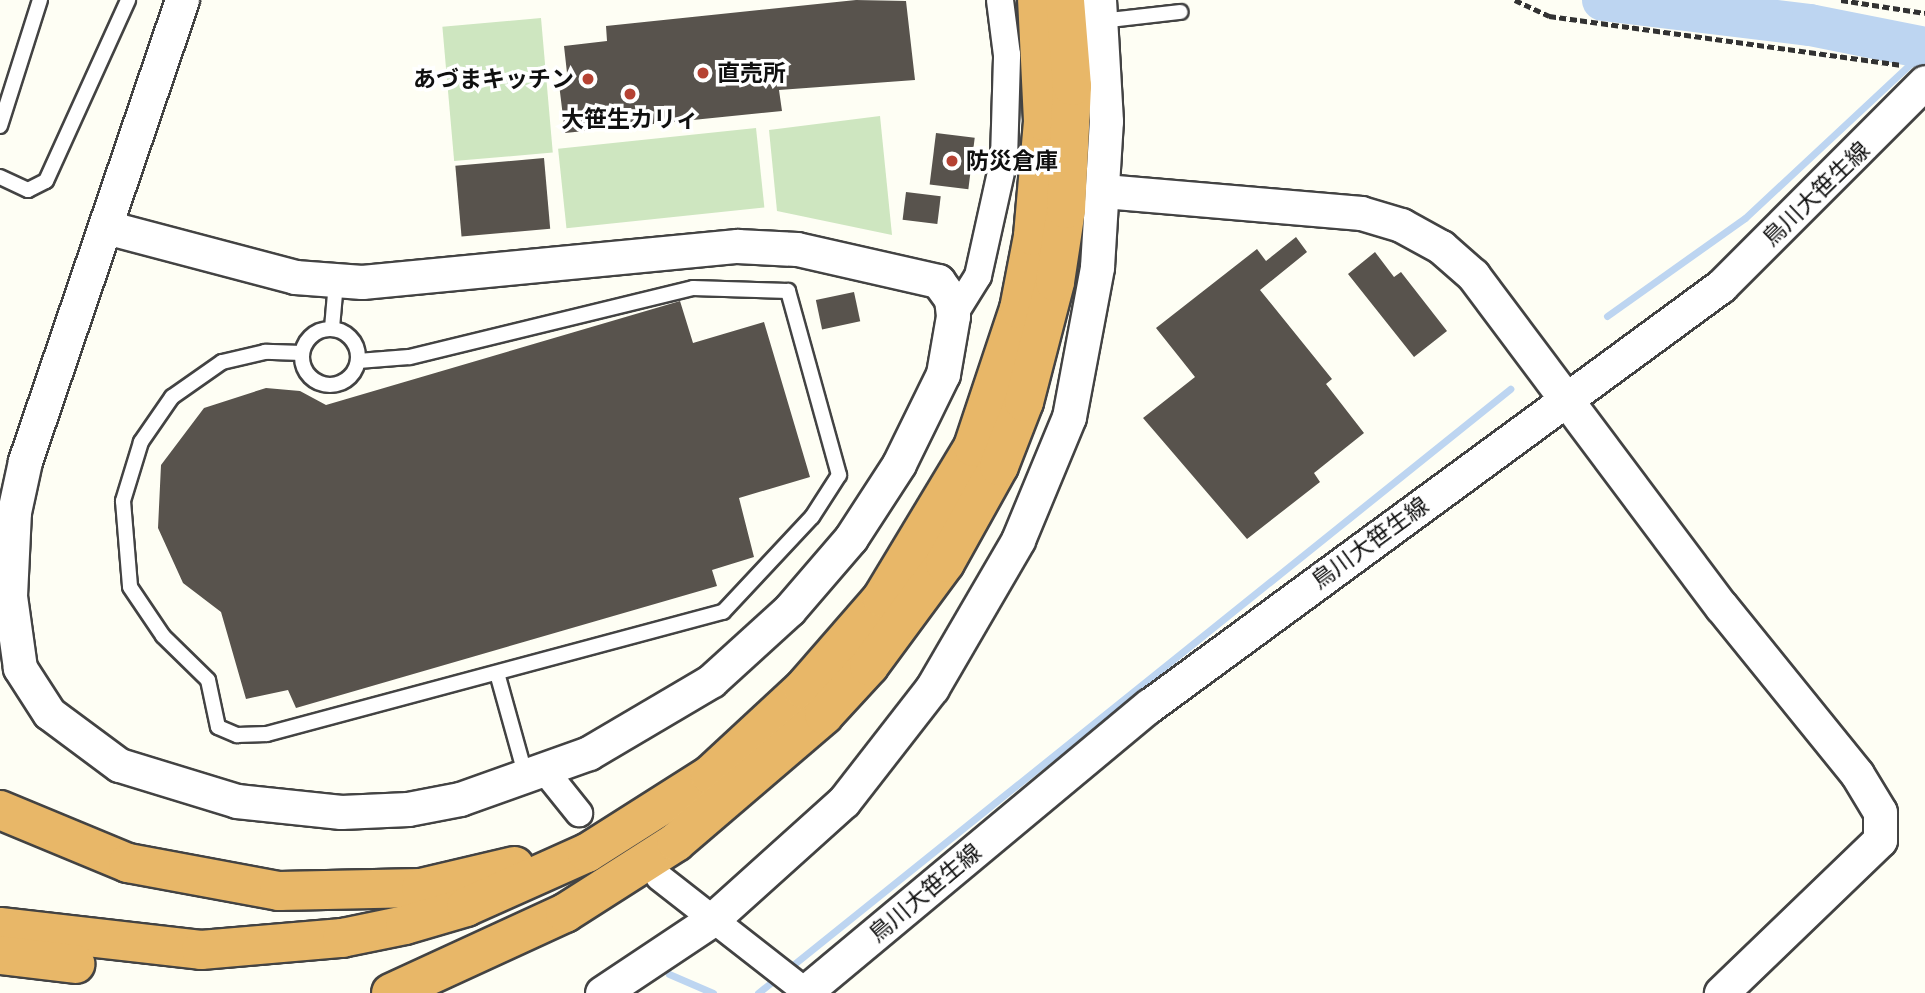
<!DOCTYPE html>
<meta charset="utf-8">
<style>
body{margin:0}
#map{position:relative;width:1925px;height:993px;overflow:hidden;background:#fefef4;font-family:"Crimson Pro","Noto Sans JP",serif}
div>[style]{position:absolute}
.green>*{inset:0;background:#cee6c0;transform-origin:0 0}
.stream>*{height:7px;margin:-3.5px;padding:0 3.5px;transform-origin:3.5px;border-radius:3.5px;background:#bdd5f1}
.river>*{height:42px;margin:-21px;padding:0 21px;transform-origin:21px;border-radius:21px;background:#bdd5f1}
.building>*{inset:0;background:#58534d;transform-origin:0 0}
.path>*{height:4.5px;margin-top:-2.25px;transform-origin:0;background:repeating-linear-gradient(90deg,#323232 0 7px,transparent 0 10.5px)}
.roads{filter:drop-shadow(2px 0 #434343) drop-shadow(-2px 0 #434343) drop-shadow(0 2px #434343) drop-shadow(0 -2px #434343)}
.service>*{height:14px;margin:-7px;padding:0 7px;transform-origin:7px;border-radius:7px;background:#fff}
.service>.ring{margin:-7px;padding:0;box-sizing:content-box;background:none;border:14px solid #fff;border-radius:50%}
.minor>*{height:26px;margin:-13px;padding:0 13px;transform-origin:13px;border-radius:13px;background:#fff}
.tertiary>*{height:33px;margin:-16.5px;padding:0 16.5px;transform-origin:16.5px;border-radius:16.5px;background:#fff}
.motorway>*{height:38px;margin:-19px;padding:0 19px;transform-origin:19px;border-radius:19px;background:#e8b768}
.dots>*{width:19px;height:19px;translate:-50% -50%;box-sizing:border-box;border:4px solid #fff;border-radius:50%}
span{translate:-50% -50%;white-space:nowrap;text-align:center;line-height:1.15;-webkit-text-stroke:7px #fff;paint-order:stroke}
.poi-label{font-size:23px;color:#101010;font-weight:700}
.left{translate:0 -50%;text-align:left}
.right{translate:-100% -50%;text-align:right}
.street-label{font-size:23px;color:#101010}
</style>
<div id="map">
<div class="green">
<div style="left:541px;top:18px;width:135px;height:99px;rotate:85deg"></div>
<div style="clip-path:polygon(880px 116px,892px 235px,777px 211px,769px 130px)"></div>
<div style="left:756px;top:128px;width:80px;height:199px;rotate:84deg"></div>
</div>
<div class="stream">
<div style="left:1607px;top:316px;width:169px;rotate:-35.4deg"></div>
<div style="left:1745px;top:218px;width:246px;rotate:-43deg"></div>
<div style="left:669px;top:974px;width:48px;rotate:23.4deg"></div>
<div style="left:758px;top:993px;width:965px;rotate:-38.77deg"></div>
</div>
<div class="river">
<div style="left:1603px;top:0;width:209px;rotate:6.9deg"></div>
<div style="left:1810px;top:25px;width:117px;rotate:11.3deg"></div>
</div>
<div class="building">
<div style="clip-path:polygon(856px 0,906px 1px,915px 80px,779px 90px,782px 111px,565px 133px,559px 84px,567px 73px,564px 46px,607px 41px,606px 26px)"></div>
<div style="left:936px;top:133px;width:39px;height:52px;rotate:7deg"></div>
<div style="left:544px;top:158px;width:71px;height:89px;rotate:85deg"></div>
<div style="left:906px;top:192px;width:35px;height:28px;rotate:7deg"></div>
<div style="clip-path:polygon(1296px 237px,1307px 252px,1260px 290px,1332px 379px,1326px 384px,1364px 433px,1314px 473px,1320px 482px,1247px 539px,1143px 418px,1195px 377px,1156px 328px,1257px 249px,1266px 261px)"></div>
<div style="clip-path:polygon(1375px 252px,1394px 277px,1401px 272px,1447px 331px,1414px 357px,1348px 274px)"></div>
<div style="left:854px;top:292px;width:30px;height:39px;rotate:78deg"></div>
<div style="clip-path:polygon(680px 301px,693px 343px,764px 322px,810px 477px,739px 498px,754px 557px,712px 570px,717px 586px,296px 708px,288px 690px,246px 699px,221px 612px,183px 583px,158px 528px,161px 465px,204px 408px,266px 388px,300px 391px,326px 405px)"></div>
</div>
<div class="path">
<div style="left:1515px;top:0;width:38px;rotate:25deg"></div>
<div style="left:1549px;top:16px;width:356px;rotate:7.9deg"></div>
<div style="left:1841px;top:0;width:85px;rotate:8.8deg"></div>
</div>
<div class="roads">
<div class="service">
<div style="left:1101px;top:21px;width:80px;rotate:-6.5deg"></div>
<div style="left:0;top:126px;width:132px;rotate:-72.4deg"></div>
<div style="left:0;top:177px;width:31px;rotate:25deg"></div>
<div style="left:28px;top:190px;width:20px;rotate:-27deg"></div>
<div style="left:46px;top:181px;width:199px;rotate:-65.6deg"></div>
<div style="left:332px;top:328px;width:46px;rotate:-85deg"></div>
<div class="ring" style="left:302px;top:329px;width:42px;height:42px"></div>
<div style="left:302px;top:353px;width:37px;rotate:-178deg"></div>
<div style="left:265px;top:352px;width:44px;rotate:166.9deg"></div>
<div style="left:222px;top:362px;width:61px;rotate:145deg"></div>
<div style="left:172px;top:397px;width:55px;rotate:124.6deg"></div>
<div style="left:141px;top:442px;width:62px;rotate:107deg"></div>
<div style="left:123px;top:501px;width:86px;rotate:85.3deg"></div>
<div style="left:130px;top:587px;width:59px;rotate:56deg"></div>
<div style="left:163px;top:636px;width:63px;rotate:44.4deg"></div>
<div style="left:208px;top:680px;width:48px;rotate:78deg"></div>
<div style="left:218px;top:727px;width:21px;rotate:23deg"></div>
<div style="left:237px;top:735px;width:30px;rotate:-2deg"></div>
<div style="left:267px;top:734px;width:472px;rotate:-15deg"></div>
<div style="left:723px;top:612px;width:130px;rotate:-46.9deg"></div>
<div style="left:812px;top:517px;width:50px;rotate:-57.3deg"></div>
<div style="left:839px;top:475px;width:191px;rotate:-105.5deg"></div>
<div style="left:788px;top:291px;width:95px;rotate:-178.2deg"></div>
<div style="left:693px;top:288px;width:292px;rotate:166.3deg"></div>
<div style="left:409px;top:357px;width:51px;rotate:175.5deg"></div>
<div style="left:497px;top:673px;width:108px;rotate:74.4deg"></div>
</div>
<div class="minor">
<div style="left:953px;top:316px;width:47px;rotate:-58deg"></div>
<div style="left:978px;top:276px;width:120px;rotate:-77.5deg"></div>
<div style="left:1004px;top:159px;width:104px;rotate:-88.3deg"></div>
<div style="left:1007px;top:55px;width:55px;rotate:-97.3deg"></div>
<div style="left:546px;top:772px;width:53px;rotate:51.2deg"></div>
<div style="left:659px;top:877px;width:187px;rotate:38deg"></div>
</div>
<div class="tertiary">
<div style="left:1104px;top:191px;width:258px;rotate:4.9deg"></div>
<div style="left:1361px;top:213px;width:42px;rotate:16.7deg"></div>
<div style="left:1401px;top:225px;width:46px;rotate:28.8deg"></div>
<div style="left:1441px;top:247px;width:43px;rotate:41.2deg"></div>
<div style="left:1473px;top:275px;width:414px;rotate:53.2deg"></div>
<div style="left:1721px;top:606px;width:216px;rotate:51deg"></div>
<div style="left:1857px;top:774px;width:44px;rotate:58.8deg"></div>
<div style="left:1880px;top:812px;width:28px;rotate:90deg"></div>
<div style="left:1880px;top:840px;width:221px;rotate:136.1deg"></div>
<div style="left:106px;top:227px;width:196px;rotate:14.8deg"></div>
<div style="left:295px;top:277px;width:67px;rotate:4.3deg"></div>
<div style="left:362px;top:282px;width:377px;rotate:-5.5deg"></div>
<div style="left:737px;top:246px;width:60px;rotate:2.9deg"></div>
<div style="left:797px;top:249px;width:145px;rotate:12.8deg"></div>
<div style="left:938px;top:281px;width:22px;rotate:54deg"></div>
<div style="left:951px;top:299px;width:17px;rotate:83deg"></div>
<div style="left:953px;top:316px;width:59px;rotate:99.8deg"></div>
<div style="left:943px;top:374px;width:100px;rotate:116.1deg"></div>
<div style="left:899px;top:464px;width:88px;rotate:123deg"></div>
<div style="left:851px;top:538px;width:95px;rotate:130.7deg"></div>
<div style="left:789px;top:610px;width:105px;rotate:137.7deg"></div>
<div style="left:711px;top:681px;width:142px;rotate:149.5deg"></div>
<div style="left:589px;top:753px;width:137px;rotate:160.4deg"></div>
<div style="left:460px;top:799px;width:53px;rotate:169.1deg"></div>
<div style="left:408px;top:809px;width:67px;rotate:177.4deg"></div>
<div style="left:341px;top:812px;width:105px;rotate:-174deg"></div>
<div style="left:237px;top:801px;width:123px;rotate:-163deg"></div>
<div style="left:119px;top:765px;width:87px;rotate:-143.4deg"></div>
<div style="left:49px;top:713px;width:54px;rotate:-122.8deg"></div>
<div style="left:20px;top:668px;width:73px;rotate:-97.9deg"></div>
<div style="left:10px;top:596px;width:84px;rotate:-87.3deg"></div>
<div style="left:14px;top:512px;width:52px;rotate:-77.8deg"></div>
<div style="left:25px;top:461px;width:487px;rotate:-71.2deg"></div>
<div style="left:602px;top:993px;width:133px;rotate:-33.7deg"></div>
<div style="left:713px;top:919px;width:176px;rotate:-42deg"></div>
<div style="left:844px;top:801px;width:143px;rotate:-52.1deg"></div>
<div style="left:932px;top:688px;width:171px;rotate:-59.8deg"></div>
<div style="left:1018px;top:540px;width:133px;rotate:-67.5deg"></div>
<div style="left:1069px;top:417px;width:153px;rotate:-79.4deg"></div>
<div style="left:1097px;top:267px;width:146px;rotate:-86.5deg"></div>
<div style="left:1106px;top:121px;width:121px;rotate:-93.3deg"></div>
<div style="left:804px;top:993px;width:449px;rotate:-39.8deg"></div>
<div style="left:1149px;top:706px;width:710px;rotate:-36.29deg"></div>
<div style="left:1721px;top:286px;width:288px;rotate:-45deg"></div>
</div>
<div class="motorway">
<div style="left:0;top:810px;width:139px;rotate:22.5deg"></div>
<div style="left:128px;top:863px;width:154px;rotate:10.5deg"></div>
<div style="left:279px;top:891px;width:142px;rotate:-1.2deg"></div>
<div style="left:421px;top:888px;width:96px;rotate:-13.3deg"></div>
<div style="left:0;top:927px;width:202px;rotate:6.5deg"></div>
<div style="left:201px;top:950px;width:142px;rotate:-4.9deg"></div>
<div style="left:342px;top:938px;width:64px;rotate:-11.7deg"></div>
<div style="left:405px;top:925px;width:64px;rotate:-16.4deg"></div>
<div style="left:466px;top:907px;width:133px;rotate:-24.1deg"></div>
<div style="left:587px;top:853px;width:146px;rotate:-32.4deg"></div>
<div style="left:710px;top:775px;width:127px;rotate:-42.8deg"></div>
<div style="left:803px;top:689px;width:121px;rotate:-49deg"></div>
<div style="left:882px;top:598px;width:176px;rotate:-58.9deg"></div>
<div style="left:973px;top:447px;width:145px;rotate:-71.6deg"></div>
<div style="left:1019px;top:309px;width:74px;rotate:-79.1deg"></div>
<div style="left:1033px;top:236px;width:115px;rotate:-85deg"></div>
<div style="left:1043px;top:121px;width:121px;rotate:-92.8deg"></div>
<div style="left:0;top:955px;width:76px;rotate:6.8deg"></div>
<div style="left:391px;top:993px;width:192px;rotate:-24.7deg"></div>
<div style="left:565px;top:913px;width:132px;rotate:-32.6deg"></div>
<div style="left:676px;top:842px;width:195px;rotate:-40.6deg"></div>
<div style="left:824px;top:715px;width:67px;rotate:-47.4deg"></div>
<div style="left:869px;top:666px;width:128px;rotate:-53.6deg"></div>
<div style="left:945px;top:563px;width:111px;rotate:-60.9deg"></div>
<div style="left:999px;top:466px;width:69px;rotate:-68.7deg"></div>
<div style="left:1024px;top:402px;width:124px;rotate:-75.5deg"></div>
<div style="left:1055px;top:282px;width:74px;rotate:-81.4deg"></div>
<div style="left:1066px;top:209px;width:123px;rotate:-87.2deg"></div>
<div style="left:1072px;top:86px;width:86px;rotate:-94.7deg"></div>
</div>
</div>
<div class="dots">
<div style="left:703px;top:73px;background:#b54233"></div>
<div style="left:588px;top:79px;background:#b54233"></div>
<div style="left:630px;top:94px;background:#b54233"></div>
<div style="left:952px;top:161px;background:#b54233"></div>
</div>
<div class="poi-label">
<span class="left" style="left:717px;top:73px">直売所</span>
<span class="right" style="left:574px;top:79px">あづまキッチン</span>
<span style="left:630px;top:119px">大笹生カリィ</span>
<span class="left" style="left:966px;top:161px">防災倉庫</span>
</div>
<div class="street-label">
<span style="left:1816px;top:194px;rotate:-44deg">鳥川大笹生線</span>
<span style="left:1370px;top:543px;rotate:-36deg">鳥川大笹生線</span>
<span style="left:925px;top:893px;rotate:-40deg">鳥川大笹生線</span>
</div>
</div>
